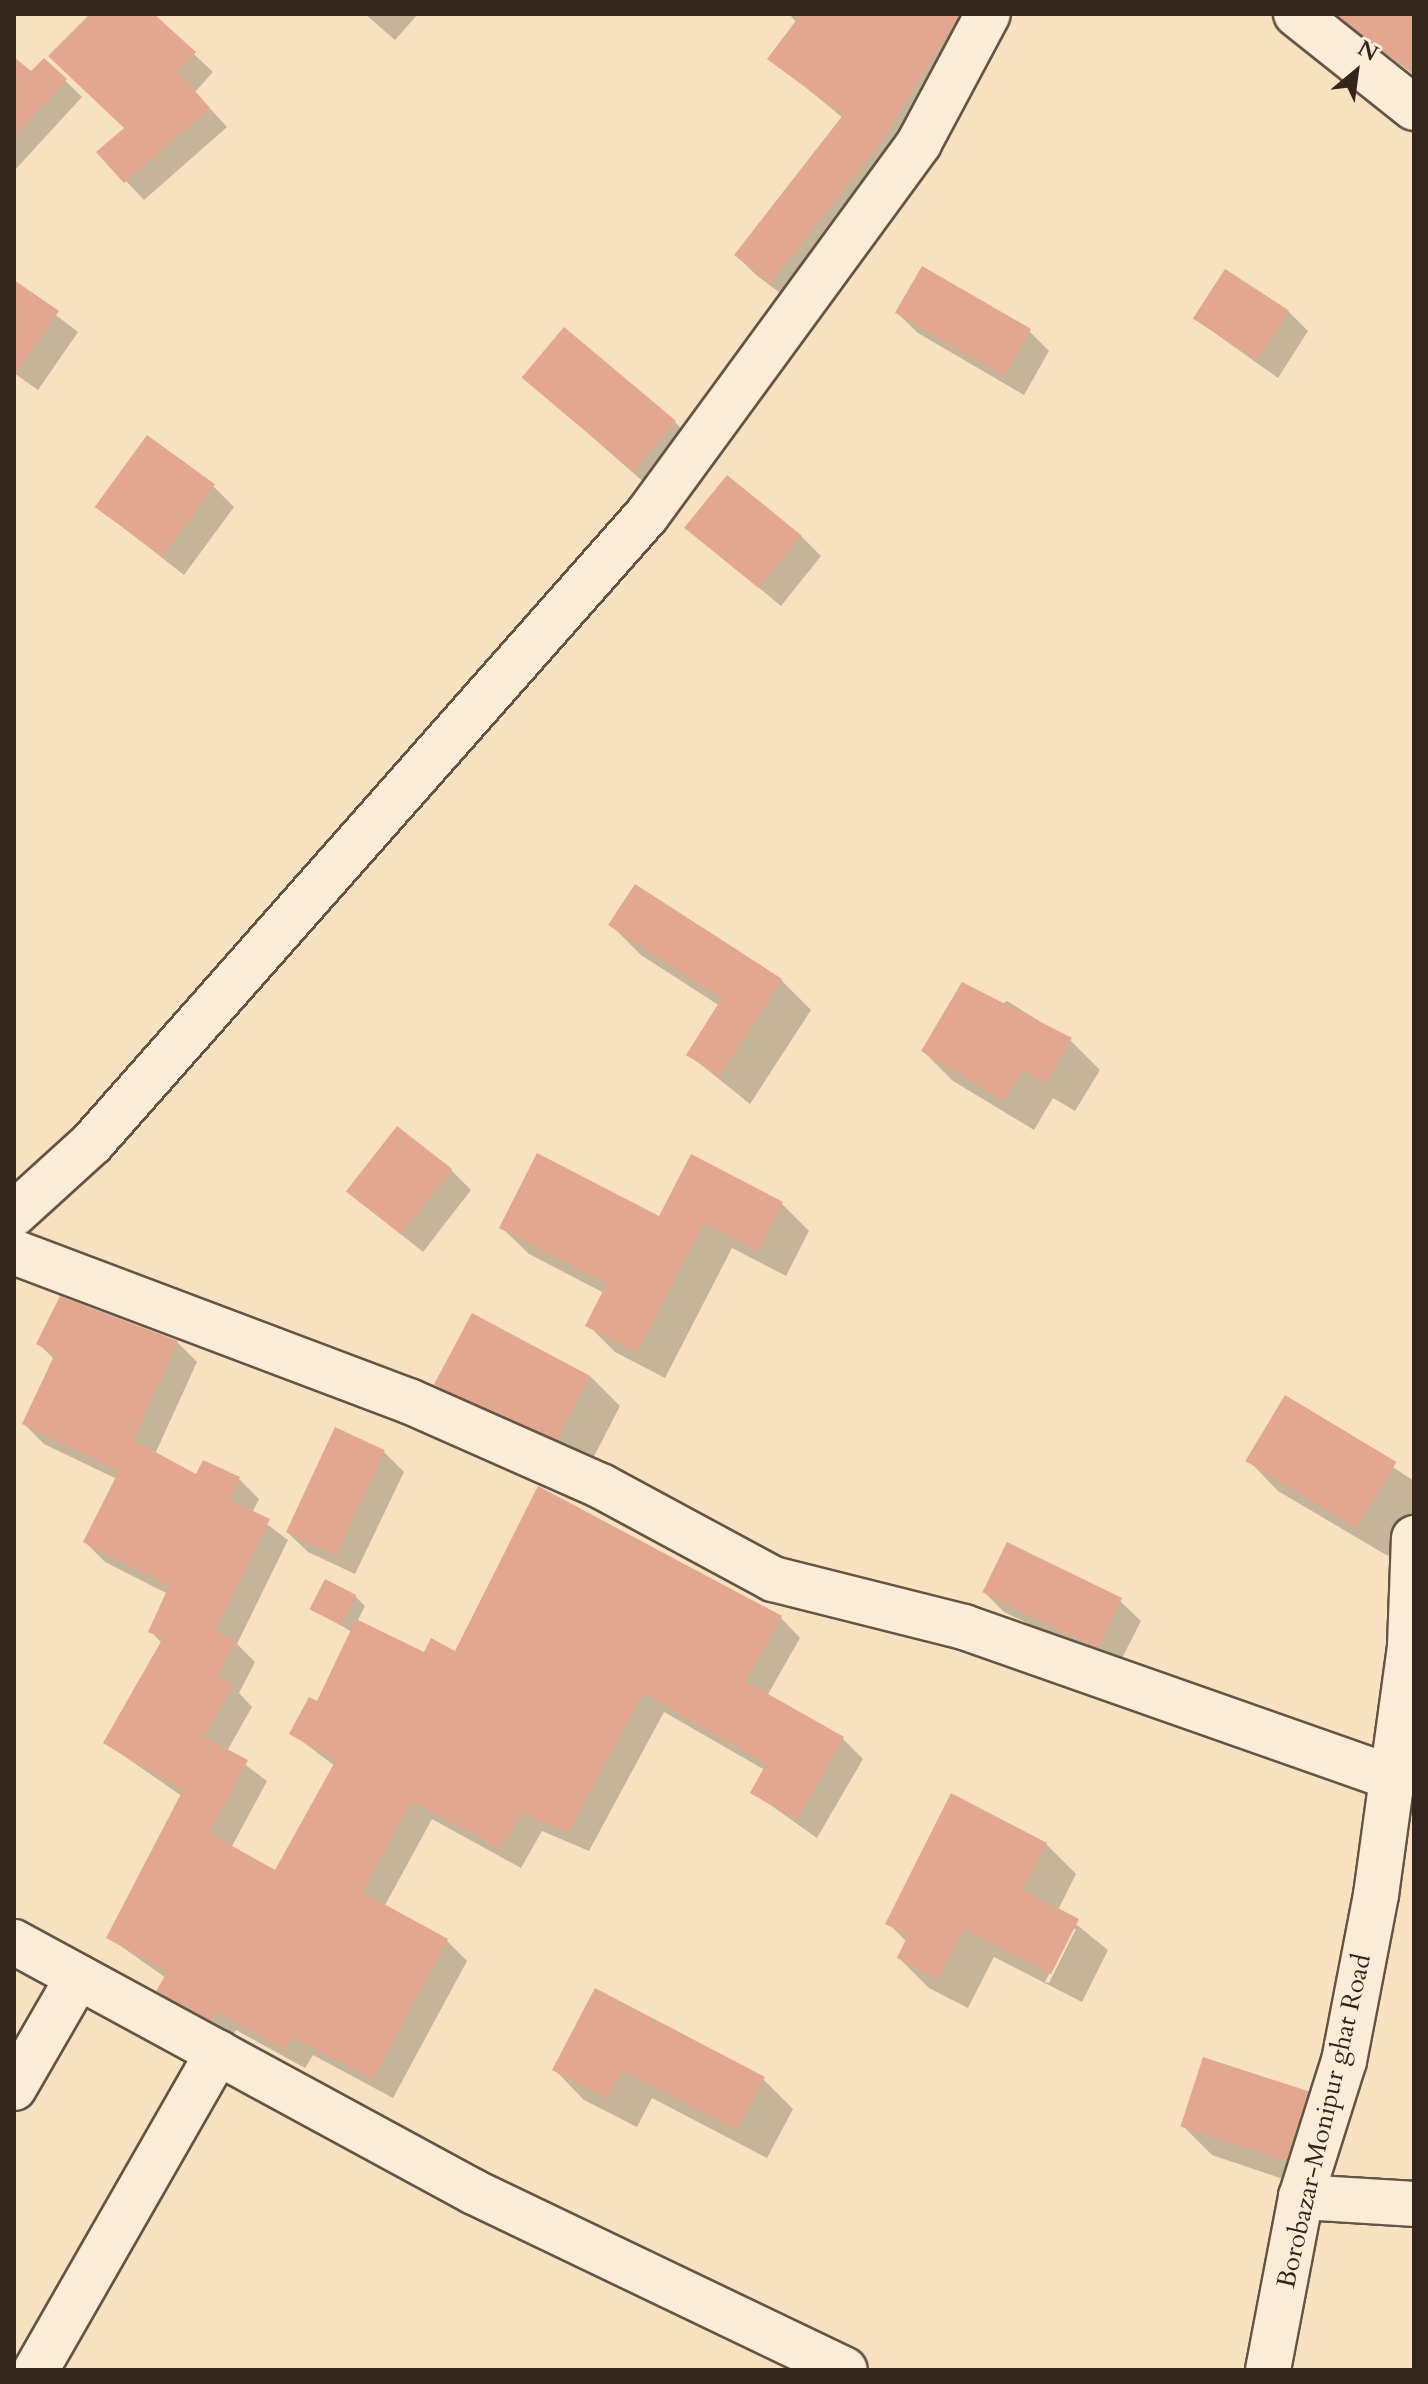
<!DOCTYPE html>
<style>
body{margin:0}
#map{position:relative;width:1428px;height:2384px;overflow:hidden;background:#f7e1c1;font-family:Cardo,serif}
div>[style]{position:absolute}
.shadow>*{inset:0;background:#0003}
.building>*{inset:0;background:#e3a78f;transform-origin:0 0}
.roads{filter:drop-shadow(2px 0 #645444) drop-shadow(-2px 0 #645444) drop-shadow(0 2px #645444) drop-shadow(0 -2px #645444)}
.street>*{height:44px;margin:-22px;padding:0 22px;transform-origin:22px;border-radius:22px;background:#faecd7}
.secondary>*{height:44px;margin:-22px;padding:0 22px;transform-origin:22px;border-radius:22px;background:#faecd7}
span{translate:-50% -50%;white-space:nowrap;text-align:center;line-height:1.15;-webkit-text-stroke:8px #faecd7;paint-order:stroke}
.street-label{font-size:26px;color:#33251b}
.frame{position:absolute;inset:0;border:16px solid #33251b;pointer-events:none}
.north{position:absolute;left:1316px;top:32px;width:80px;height:80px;-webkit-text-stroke:6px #faecd7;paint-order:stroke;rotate:29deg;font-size:22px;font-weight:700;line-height:32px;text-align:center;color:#33251b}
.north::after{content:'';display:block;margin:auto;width:28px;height:36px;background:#33251b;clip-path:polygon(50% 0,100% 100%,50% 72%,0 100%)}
</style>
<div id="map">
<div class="shadow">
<div style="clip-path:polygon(91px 14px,151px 14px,213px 72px,195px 92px,227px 127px,144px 200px,126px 181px,127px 129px)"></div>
<div style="clip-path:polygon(365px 14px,418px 14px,395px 40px)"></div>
<div style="clip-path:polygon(993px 14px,791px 301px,756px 275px,736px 255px,843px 118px,770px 58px,797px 23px,789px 14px)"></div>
<div style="clip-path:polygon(1334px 14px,1414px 20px,1414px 75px)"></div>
<div style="clip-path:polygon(14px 59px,31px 74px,44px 60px,82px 97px,14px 171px)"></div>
<div style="clip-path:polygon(14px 283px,78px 332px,38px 390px,14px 373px)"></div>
<div style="clip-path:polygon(1288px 311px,1308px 331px,1278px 378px,1195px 319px)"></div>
<div style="clip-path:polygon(897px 313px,1029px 331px,1049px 351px,1024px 395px,918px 333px)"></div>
<div style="clip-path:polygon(524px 377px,675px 422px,704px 452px,664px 500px)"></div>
<div style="clip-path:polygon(214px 487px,234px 507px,184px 575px,97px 507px)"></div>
<div style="clip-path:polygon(687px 528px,801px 536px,821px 556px,781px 606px)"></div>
<div style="clip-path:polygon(611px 925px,781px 980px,811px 1010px,750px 1104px,689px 1055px,720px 1006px,641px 955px)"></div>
<div style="clip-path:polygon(1007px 1001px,1070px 1040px,1100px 1070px,1075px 1111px,1053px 1098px,1034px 1130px,953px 1081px,923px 1051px)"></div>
<div style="clip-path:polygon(692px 1157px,782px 1204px,809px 1231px,786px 1276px,732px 1248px,665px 1378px,615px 1352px,588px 1325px,604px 1293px,529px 1254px,501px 1227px,659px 1219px)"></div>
<div style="clip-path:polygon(451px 1170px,471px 1190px,423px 1252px,349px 1192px)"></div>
<div style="clip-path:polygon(177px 1342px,197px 1362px,155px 1454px,197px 1477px,239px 1479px,259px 1499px,252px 1513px,288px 1540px,237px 1644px,255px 1662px,239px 1693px,252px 1707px,227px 1751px,267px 1781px,231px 1848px,276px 1872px,335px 1766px,291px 1733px,318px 1704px,352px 1632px,313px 1609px,355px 1596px,365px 1606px,357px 1622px,424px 1654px,781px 1618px,800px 1638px,767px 1696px,843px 1739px,863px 1759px,817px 1838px,752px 1792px,765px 1770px,664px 1712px,589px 1851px,542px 1831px,521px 1868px,432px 1819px,384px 1907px,447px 1941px,467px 1961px,393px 2098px,313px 2055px,305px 2068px,236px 2030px,231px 2039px,179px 2010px,159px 1991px,166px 1978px,108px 1937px,182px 1796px,105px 1743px,162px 1643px,150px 1631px,168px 1594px,105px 1562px,85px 1542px,117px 1479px,44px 1444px,24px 1424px,55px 1360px,38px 1343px)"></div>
<div style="clip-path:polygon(590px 1376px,620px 1406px,588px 1468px,467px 1414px,437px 1385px)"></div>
<div style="clip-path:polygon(1286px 1397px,1414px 1481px,1414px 1513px,1388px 1556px,1278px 1491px,1249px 1461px)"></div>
<div style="clip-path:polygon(384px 1452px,404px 1472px,355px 1574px,308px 1552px,287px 1532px)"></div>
<div style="clip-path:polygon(984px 1592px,1120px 1601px,1141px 1621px,1118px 1666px,1004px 1612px)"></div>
<div style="clip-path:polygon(evenodd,1046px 1844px,1076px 1874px,1058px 1910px,1108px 1950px,1082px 2002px,994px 1957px,968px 2008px,929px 1988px,899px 1958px,907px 1942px,888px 1923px,1046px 1844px,1072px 1929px,1076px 1929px,1049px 1983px,1045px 1982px,1072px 1929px)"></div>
<div style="clip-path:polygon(595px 1991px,763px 2079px,793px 2109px,767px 2158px,652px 2098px,637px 2127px,584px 2100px,555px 2070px)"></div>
<div style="clip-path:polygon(1307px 2093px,1337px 2123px,1316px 2190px,1212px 2155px,1182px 2125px)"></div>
</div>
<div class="building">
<div style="clip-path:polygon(90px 14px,154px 14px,196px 52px,178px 72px,210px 108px,124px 183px,96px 152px,124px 128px,48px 56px)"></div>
<div style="clip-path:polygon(801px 14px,960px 14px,879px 145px,770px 283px,734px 255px,843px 115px,767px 59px)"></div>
<div style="clip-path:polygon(1336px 14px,1414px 14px,1414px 73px,1384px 52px)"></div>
<div style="clip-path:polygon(14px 57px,31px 71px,44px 58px,67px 79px,14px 137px)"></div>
<div style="left:922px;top:266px;width:126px;height:54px;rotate:30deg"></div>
<div style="left:1225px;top:269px;width:76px;height:59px;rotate:33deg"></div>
<div style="clip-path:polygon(14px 280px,59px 311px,14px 376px)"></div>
<div style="left:564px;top:327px;width:146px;height:66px;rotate:40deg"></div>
<div style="left:147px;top:435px;width:84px;height:89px;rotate:36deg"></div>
<div style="left:727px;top:475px;width:96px;height:68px;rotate:39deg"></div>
<div style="clip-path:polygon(635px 884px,782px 979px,720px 1076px,686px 1055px,722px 998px,608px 925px)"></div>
<div style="clip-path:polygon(962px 982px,1072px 1038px,1045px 1083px,1023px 1070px,1004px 1101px,921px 1051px)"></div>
<div style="left:397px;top:1126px;width:70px;height:83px;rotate:38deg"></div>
<div style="clip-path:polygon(537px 1153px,659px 1216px,691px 1154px,783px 1202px,758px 1251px,704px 1223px,637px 1352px,585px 1326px,607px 1283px,499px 1228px)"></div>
<div style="clip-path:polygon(60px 1296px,178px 1341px,133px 1440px,196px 1474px,203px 1460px,240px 1477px,230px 1500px,270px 1519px,215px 1630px,236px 1641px,218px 1676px,234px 1685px,204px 1737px,248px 1760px,209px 1833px,275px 1870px,336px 1760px,289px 1734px,309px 1697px,317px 1701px,356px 1619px,424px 1652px,431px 1638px,455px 1651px,538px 1486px,782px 1616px,745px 1681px,844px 1737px,797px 1820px,750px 1793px,766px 1764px,643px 1693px,568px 1833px,522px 1812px,501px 1849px,412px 1801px,362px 1892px,448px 1939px,373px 2079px,292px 2037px,285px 2050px,216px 2011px,211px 2020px,156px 1991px,168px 1971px,106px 1938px,183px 1790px,103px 1743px,163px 1638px,148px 1632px,169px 1586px,83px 1542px,119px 1471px,22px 1424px,55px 1354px,36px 1344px)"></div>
<div style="left:472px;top:1313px;width:134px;height:81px;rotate:28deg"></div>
<div style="left:1285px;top:1395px;width:130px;height:77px;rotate:31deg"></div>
<div style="left:335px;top:1427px;width:55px;height:116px;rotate:25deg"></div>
<div style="left:1007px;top:1542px;width:128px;height:56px;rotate:26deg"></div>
<div style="left:325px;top:1579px;width:35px;height:34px;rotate:27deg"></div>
<div style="clip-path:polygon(951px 1793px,1047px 1843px,1023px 1890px,1079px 1919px,1051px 1974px,964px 1929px,938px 1979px,897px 1958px,908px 1935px,885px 1924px)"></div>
<div style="clip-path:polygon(595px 1988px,765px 2077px,737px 2130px,622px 2070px,607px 2098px,552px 2070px)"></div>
<div style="left:1203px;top:2057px;width:111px;height:73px;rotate:18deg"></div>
</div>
<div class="roads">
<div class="street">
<div style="left:14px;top:2088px;width:128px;rotate:-60deg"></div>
<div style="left:36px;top:2370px;width:366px;rotate:-60.2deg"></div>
</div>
<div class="secondary">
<div style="left:1296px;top:14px;width:151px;rotate:38.5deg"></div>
<div style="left:14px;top:1214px;width:105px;rotate:-42.3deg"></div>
<div style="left:92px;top:1143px;width:838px;rotate:-48.53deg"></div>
<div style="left:647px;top:515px;width:461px;rotate:-53.8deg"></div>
<div style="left:919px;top:143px;width:146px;rotate:-61.9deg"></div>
<div style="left:14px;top:1252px;width:422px;rotate:20.7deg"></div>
<div style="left:409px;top:1401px;width:210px;rotate:23.9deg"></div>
<div style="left:601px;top:1486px;width:196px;rotate:28.4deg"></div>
<div style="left:773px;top:1579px;width:197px;rotate:14.1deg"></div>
<div style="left:964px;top:1627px;width:448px;rotate:19.4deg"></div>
<div style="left:14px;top:1942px;width:524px;rotate:28.52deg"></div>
<div style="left:474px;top:2192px;width:411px;rotate:25.6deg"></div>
<div style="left:1301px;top:2197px;width:113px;rotate:3.5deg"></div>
<div style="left:1268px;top:2370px;width:176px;rotate:-79.2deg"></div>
<div style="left:1301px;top:2197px;width:143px;rotate:-72.5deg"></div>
<div style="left:1344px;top:2061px;width:169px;rotate:-79.1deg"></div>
<div style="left:1376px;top:1895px;width:251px;rotate:-82.2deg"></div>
<div style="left:1410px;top:1646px;width:108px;rotate:-87.9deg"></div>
</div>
</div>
<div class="street-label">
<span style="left:1324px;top:2121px;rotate:-77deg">Borobazar-Monipur ghat Road</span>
</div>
<div class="frame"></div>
<div class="north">N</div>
</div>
